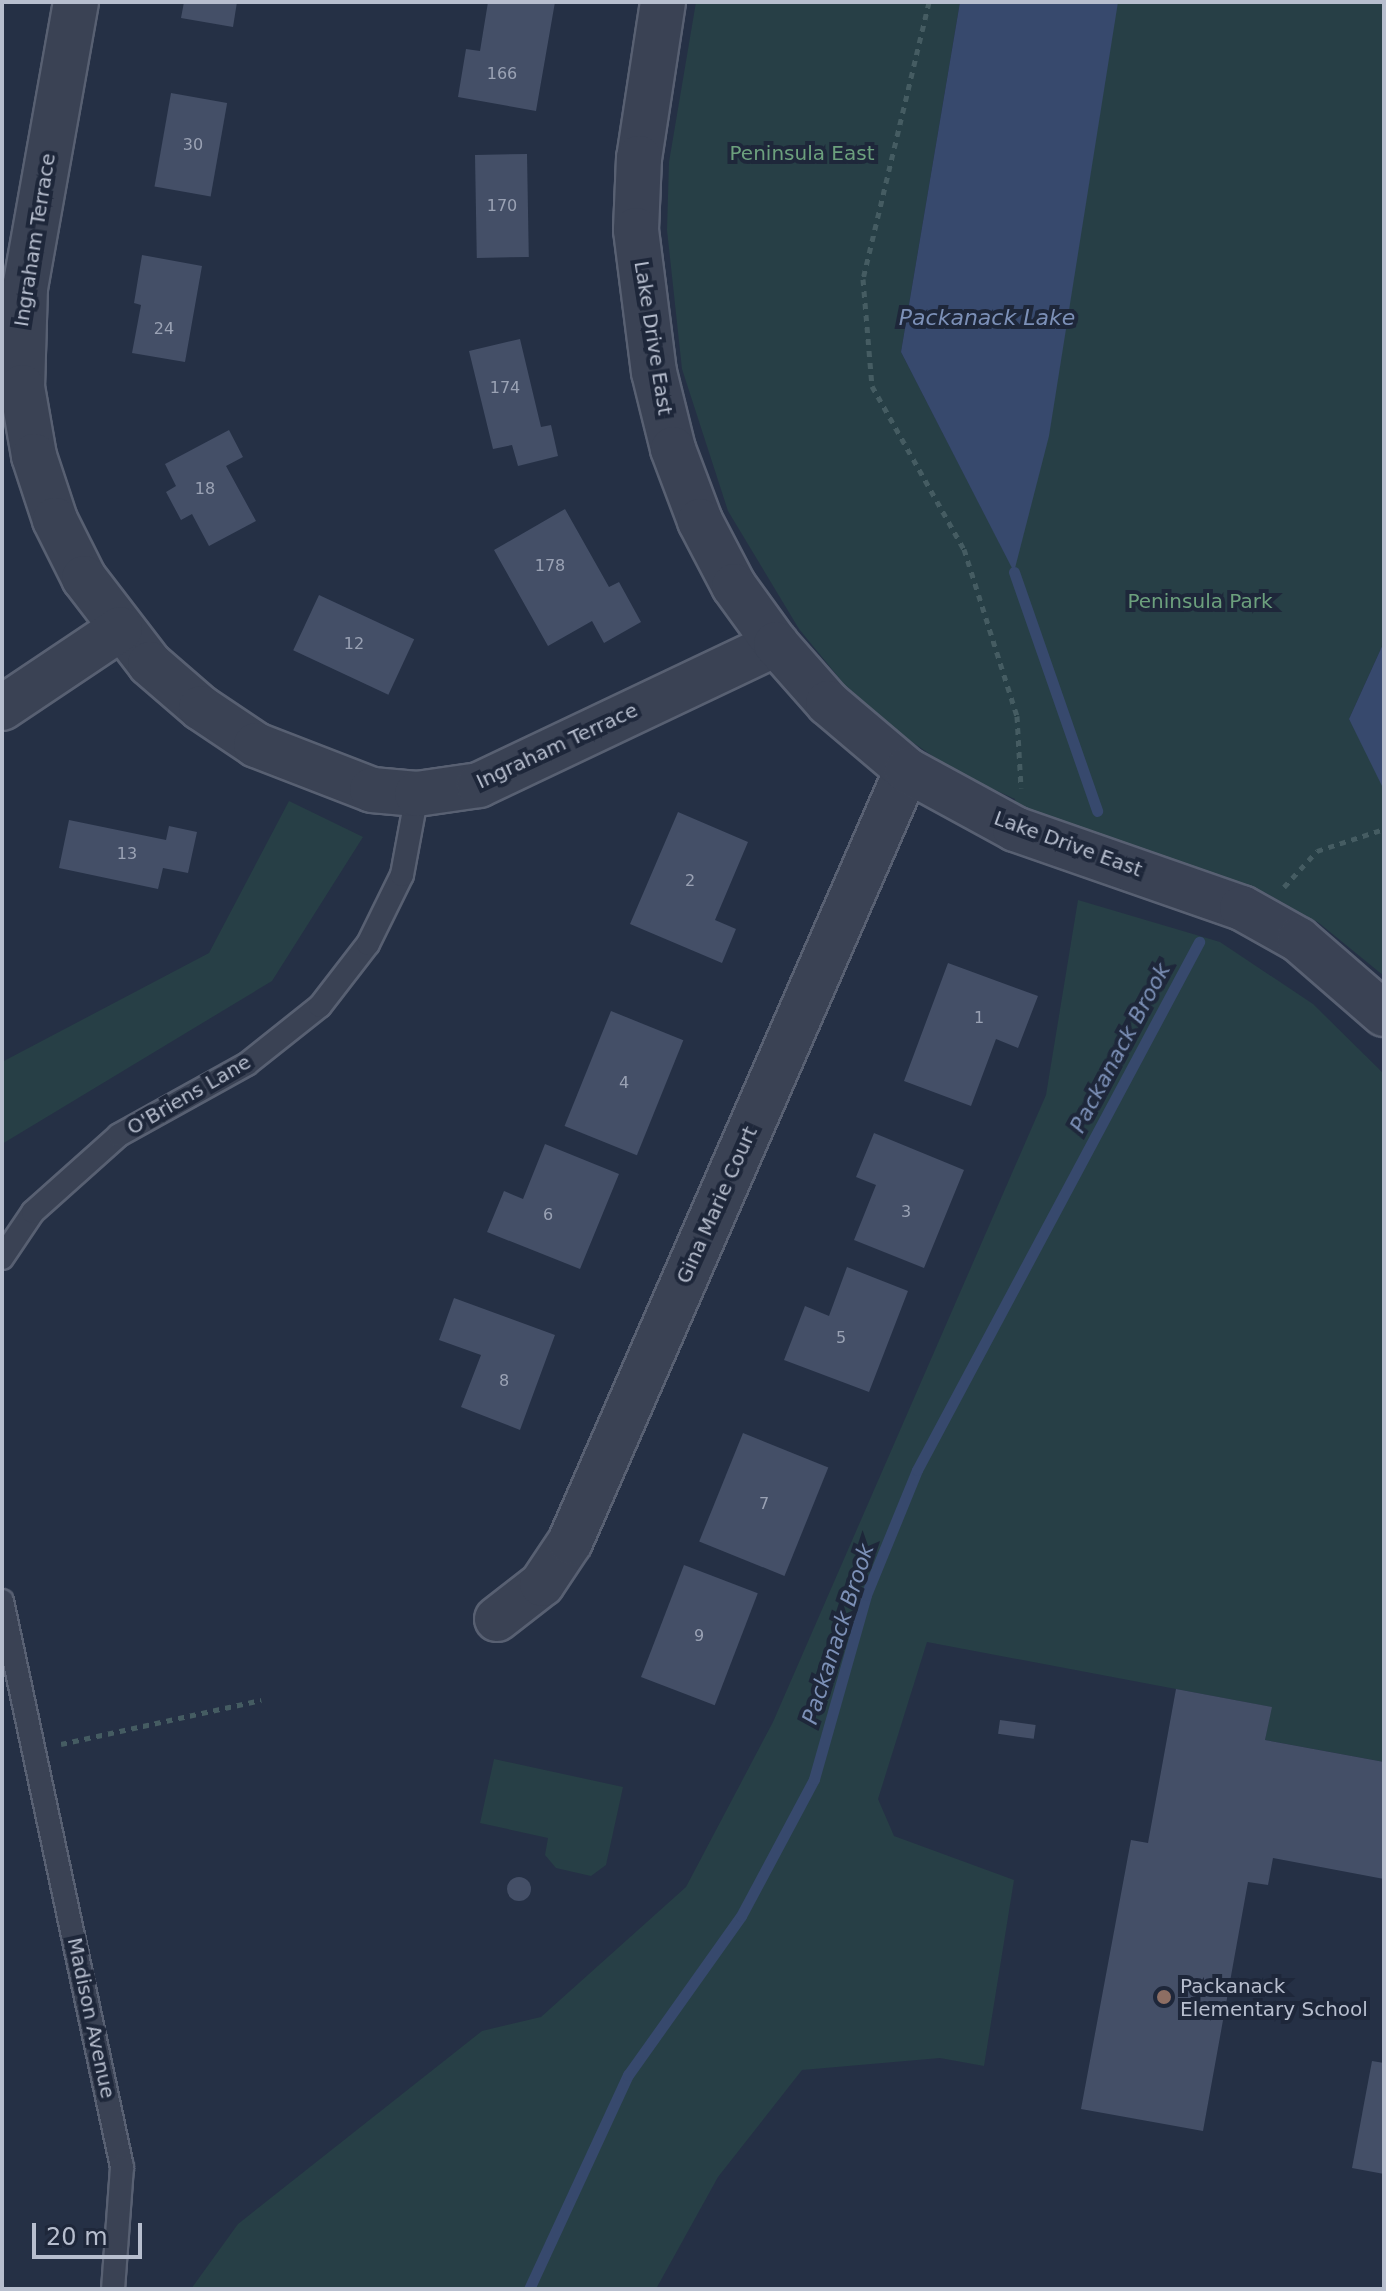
<!DOCTYPE html>
<style>
body{margin:0}
#map{position:relative;width:1386px;height:2291px;overflow:hidden;background:#253045;font-family:"DejaVu Sans",sans-serif}
div>[style]{position:absolute}
.green>*{inset:0;background:#273f46}
.water>*{inset:0;background:#37496d}
.stream>*{height:11px;margin:-5.5px;padding:0 5.5px;transform-origin:5.5px;border-radius:5.5px;background:#37496d}
.building>*{inset:0;background:#444f67;transform-origin:0 0}
.round{border-radius:50%}
.path>*{height:5px;margin-top:-2.5px;transform-origin:0;background:repeating-linear-gradient(90deg,#455c62 0 6px,transparent 0 12px)}
.roads{filter:drop-shadow(2px 0 #586072) drop-shadow(-2px 0 #586072) drop-shadow(0 2px #586072) drop-shadow(0 -2px #586072)}
.service>*{height:22px;margin:-11px;padding:0 11px;transform-origin:11px;border-radius:11px;background:#3a4254}
.minor>*{height:44px;margin:-22px;padding:0 22px;transform-origin:22px;border-radius:22px;background:#3a4254}
.tertiary>*{height:44px;margin:-22px;padding:0 22px;transform-origin:22px;border-radius:22px;background:#3a4254}
.dots>*{width:22px;height:22px;translate:-50% -50%;box-sizing:border-box;border:4px solid #1e273a;border-radius:50%}
span{translate:-50% -50%;white-space:nowrap;text-align:center;line-height:1.15;-webkit-text-stroke:8px #1e273a;paint-order:stroke}
.number-label{font-size:16px;color:#9aa2b4}
.number-label span{-webkit-text-stroke-width:0}
.park-label{font-size:20px;color:#6ca07d}
.street-label{font-size:20px;color:#b7bece}
.poi-label{font-size:20px;color:#b7bece}
.left{translate:0 -50%;text-align:left}
.water-label{font-size:22px;color:#7c90b7;font-style:italic}
.frame{position:absolute;inset:0;border:4px solid #b7bece;pointer-events:none}
.scale{position:absolute;left:32px;top:2223px;width:110px;height:36px;box-sizing:border-box;border:4px solid #b7bece;border-top:0;padding-left:10px;font-size:24px;line-height:28px;white-space:nowrap;color:#b7bece;-webkit-text-stroke:6px #1e273a;paint-order:stroke}
</style>
<div id="map">
<div class="green">
<div style="clip-path:polygon(696px 2px,960px 2px,901px 352px,1014px 571px,1110px 2px,1384px 2px,1384px 642px,1349px 719px,1384px 786px,1384px 976px,1319px 923px,1264px 892px,1242px 908px,1015px 829px,1015px 799px,959px 774px,899px 733px,844px 684px,799px 629px,728px 511px,682px 369px,667px 230px,669px 162px)"></div>
<div style="clip-path:polygon(289px 801px,363px 837px,272px 981px,2px 1144px,2px 1062px,209px 953px)"></div>
<div style="clip-path:polygon(1078px 900px,1220px 942px,1313px 1004px,1384px 1074px,1384px 1762px,1265px 1740px,1271px 1707px,927px 1642px,878px 1799px,894px 1836px,1014px 1880px,984px 2066px,940px 2058px,802px 2070px,718px 2177px,656px 2289px,191px 2289px,238px 2224px,482px 2031px,541px 2017px,686px 1887px,773px 1722px,1046px 1095px)"></div>
<div style="clip-path:polygon(494px 1759px,623px 1787px,606px 1865px,591px 1876px,556px 1868px,545px 1855px,548px 1838px,480px 1823px)"></div>
</div>
<div class="water">
<div style="clip-path:polygon(960px 2px,1118px 2px,1049px 436px,1014px 572px,901px 352px)"></div>
<div style="clip-path:polygon(1384px 642px,1384px 786px,1383px 788px,1349px 719px)"></div>
</div>
<div class="stream">
<div style="left:1014px;top:572px;width:253px;rotate:70.8deg"></div>
<div style="left:529px;top:2289px;width:236px;rotate:-65.2deg"></div>
<div style="left:628px;top:2075px;width:195px;rotate:-54.6deg"></div>
<div style="left:741px;top:1916px;width:155px;rotate:-61.9deg"></div>
<div style="left:814px;top:1779px;width:191px;rotate:-74.2deg"></div>
<div style="left:866px;top:1595px;width:135px;rotate:-67.8deg"></div>
<div style="left:917px;top:1470px;width:599px;rotate:-61.89deg"></div>
</div>
<div class="building">
<div style="clip-path:polygon(184px 2px,237px 2px,233px 27px,181px 18px)"></div>
<div style="clip-path:polygon(488px 2px,555px 2px,536px 111px,458px 97px,466px 49px,480px 51px)"></div>
<div style="left:171px;top:93px;width:57px;height:95px;rotate:10deg"></div>
<div style="left:527px;top:154px;width:103px;height:52px;rotate:89deg"></div>
<div style="clip-path:polygon(142px 255px,202px 266px,185px 362px,132px 353px,141px 305px,134px 303px)"></div>
<div style="clip-path:polygon(520px 339px,541px 427px,551px 425px,558px 456px,518px 466px,512px 445px,493px 449px,469px 351px)"></div>
<div style="clip-path:polygon(229px 430px,243px 457px,226px 466px,256px 521px,209px 546px,192px 514px,181px 520px,166px 492px,176px 486px,165px 464px)"></div>
<div style="clip-path:polygon(565px 509px,609px 587px,619px 582px,641px 622px,604px 643px,592px 621px,548px 646px,494px 550px)"></div>
<div style="left:319px;top:595px;width:105px;height:61px;rotate:25deg"></div>
<div style="clip-path:polygon(678px 812px,748px 842px,715px 920px,736px 929px,722px 963px,630px 924px)"></div>
<div style="clip-path:polygon(69px 820px,166px 840px,169px 826px,197px 832px,188px 873px,163px 868px,158px 889px,59px 868px)"></div>
<div style="clip-path:polygon(948px 963px,1038px 996px,1018px 1048px,996px 1039px,971px 1106px,904px 1081px)"></div>
<div style="left:611px;top:1011px;width:78px;height:124px;rotate:22deg"></div>
<div style="clip-path:polygon(874px 1133px,964px 1170px,924px 1268px,854px 1240px,876px 1185px,856px 1177px)"></div>
<div style="clip-path:polygon(545px 1144px,619px 1174px,580px 1269px,487px 1232px,504px 1191px,523px 1199px)"></div>
<div style="clip-path:polygon(847px 1267px,908px 1291px,869px 1392px,784px 1360px,805px 1306px,829px 1316px)"></div>
<div style="clip-path:polygon(454px 1298px,555px 1335px,520px 1430px,461px 1407px,481px 1355px,439px 1340px)"></div>
<div style="left:743px;top:1433px;width:92px;height:117px;rotate:22deg"></div>
<div style="left:684px;top:1565px;width:79px;height:120px;rotate:21deg"></div>
<div style="clip-path:polygon(1176px 1689px,1272px 1707px,1265px 1740px,1384px 1762px,1384px 1879px,1273px 1858px,1268px 1885px,1248px 1882px,1203px 2131px,1081px 2109px,1131px 1840px,1148px 1843px)"></div>
<div style="left:1000px;top:1720px;width:36px;height:14px;rotate:8deg"></div>
<div class="round" style="left:507px;top:1877px;width:24px;height:24px"></div>
<div style="clip-path:polygon(1372px 2061px,1384px 2063px,1384px 2174px,1352px 2168px)"></div>
</div>
<div class="path">
<div style="left:929px;top:2px;width:285px;rotate:103.4deg"></div>
<div style="left:863px;top:279px;width:107px;rotate:85.2deg"></div>
<div style="left:872px;top:386px;width:187px;rotate:60.6deg"></div>
<div style="left:964px;top:549px;width:175px;rotate:72.4deg"></div>
<div style="left:1017px;top:716px;width:72px;rotate:86.8deg"></div>
<div style="left:1284px;top:887px;width:49px;rotate:-47.5deg"></div>
<div style="left:1317px;top:851px;width:71px;rotate:-18.2deg"></div>
<div style="left:61px;top:1744px;width:205px;rotate:-12.4deg"></div>
</div>
<div class="roads">
<div class="service">
<div style="left:2px;top:1258px;width:55px;rotate:-56deg"></div>
<div style="left:33px;top:1212px;width:115px;rotate:-41.8deg"></div>
<div style="left:119px;top:1135px;width:146px;rotate:-29deg"></div>
<div style="left:247px;top:1064px;width:93px;rotate:-38.5deg"></div>
<div style="left:320px;top:1006px;width:78px;rotate:-52.3deg"></div>
<div style="left:368px;top:944px;width:77px;rotate:-63.8deg"></div>
<div style="left:402px;top:875px;width:82px;rotate:-79.5deg"></div>
<div style="left:2px;top:1601px;width:579px;rotate:78.03deg"></div>
<div style="left:122px;top:2167px;width:122px;rotate:94.2deg"></div>
</div>
<div class="minor">
<div style="left:76px;top:2px;width:290px;rotate:100.1deg"></div>
<div style="left:25px;top:287px;width:100px;rotate:91.7deg"></div>
<div style="left:22px;top:387px;width:70px;rotate:80.1deg"></div>
<div style="left:34px;top:456px;width:67px;rotate:71.8deg"></div>
<div style="left:55px;top:520px;width:65px;rotate:63.4deg"></div>
<div style="left:84px;top:578px;width:108px;rotate:52.5deg"></div>
<div style="left:150px;top:664px;width:67px;rotate:40.8deg"></div>
<div style="left:201px;top:708px;width:66px;rotate:33.9deg"></div>
<div style="left:256px;top:745px;width:124px;rotate:21.2deg"></div>
<div style="left:372px;top:790px;width:45px;rotate:5.1deg"></div>
<div style="left:417px;top:794px;width:63px;rotate:-8.3deg"></div>
<div style="left:479px;top:785px;width:329px;rotate:-25.4deg"></div>
<div style="left:2px;top:708px;width:142px;rotate:-33.8deg"></div>
<div style="left:497px;top:1619px;width:57px;rotate:-37.9deg"></div>
<div style="left:542px;top:1584px;width:50px;rotate:-56.3deg"></div>
<div style="left:570px;top:1542px;width:842px;rotate:-66.42deg"></div>
</div>
<div class="tertiary">
<div style="left:663px;top:2px;width:158px;rotate:98.7deg"></div>
<div style="left:639px;top:158px;width:72px;rotate:92.4deg"></div>
<div style="left:636px;top:230px;width:143px;rotate:82.8deg"></div>
<div style="left:654px;top:372px;width:79px;rotate:76.1deg"></div>
<div style="left:673px;top:449px;width:77px;rotate:69.4deg"></div>
<div style="left:700px;top:521px;width:73px;rotate:62.4deg"></div>
<div style="left:734px;top:586px;width:72px;rotate:54.1deg"></div>
<div style="left:776px;top:644px;width:79px;rotate:48.6deg"></div>
<div style="left:828px;top:703px;width:104px;rotate:40.3deg"></div>
<div style="left:907px;top:770px;width:123px;rotate:28.6deg"></div>
<div style="left:1015px;top:829px;width:240px;rotate:19.2deg"></div>
<div style="left:1242px;top:908px;width:65px;rotate:29.3deg"></div>
<div style="left:1299px;top:940px;width:113px;rotate:41deg"></div>
</div>
</div>
<div class="dots">
<div style="left:1164px;top:1997px;background:#8d6e63"></div>
</div>
<div class="number-label">
<span style="left:502px;top:74px">166</span>
<span style="left:193px;top:145px">30</span>
<span style="left:502px;top:206px">170</span>
<span style="left:164px;top:329px">24</span>
<span style="left:505px;top:388px">174</span>
<span style="left:205px;top:489px">18</span>
<span style="left:550px;top:566px">178</span>
<span style="left:354px;top:644px">12</span>
<span style="left:127px;top:854px">13</span>
<span style="left:690px;top:881px">2</span>
<span style="left:979px;top:1018px">1</span>
<span style="left:624px;top:1083px">4</span>
<span style="left:906px;top:1212px">3</span>
<span style="left:548px;top:1215px">6</span>
<span style="left:841px;top:1338px">5</span>
<span style="left:504px;top:1381px">8</span>
<span style="left:764px;top:1504px">7</span>
<span style="left:699px;top:1636px">9</span>
</div>
<div class="park-label">
<span style="left:802px;top:153px">Peninsula East</span>
<span style="left:1200px;top:601px">Peninsula Park</span>
</div>
<div class="street-label">
<span style="left:35px;top:240px;rotate:-81deg">Ingraham Terrace</span>
<span style="left:653px;top:338px;rotate:81deg">Lake Drive East</span>
<span style="left:557px;top:746px;rotate:-25deg">Ingraham Terrace</span>
<span style="left:1068px;top:844px;rotate:20deg">Lake Drive East</span>
<span style="left:189px;top:1095px;rotate:-30deg">O'Briens Lane</span>
<span style="left:717px;top:1205px;rotate:-66deg">Gina Marie Court</span>
<span style="left:91px;top:2018px;rotate:78deg">Madison Avenue</span>
</div>
<div class="poi-label">
<span class="left" style="left:1180px;top:1998px">Packanack<br>Elementary School</span>
</div>
<div class="water-label">
<span style="left:987px;top:318px">Packanack Lake</span>
<span style="left:1120px;top:1048px;rotate:-62deg">Packanack Brook</span>
<span style="left:838px;top:1634px;rotate:-72deg">Packanack Brook</span>
</div>
<div class="frame"></div>
<div class="scale">20 m</div>
</div>
